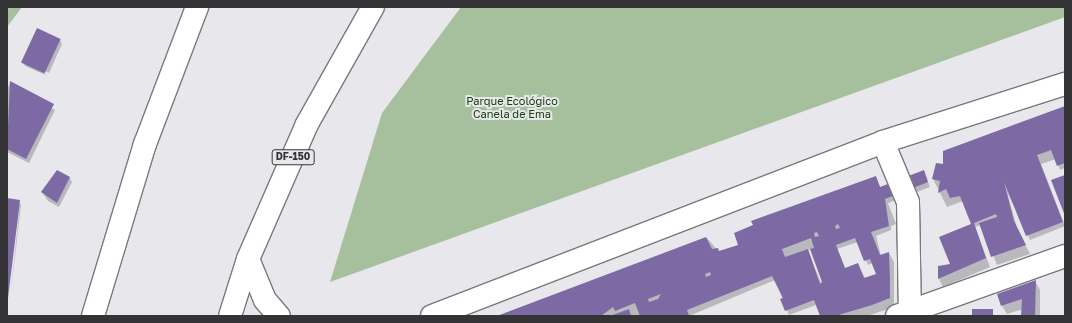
<!DOCTYPE html>
<meta charset="utf-8">
<style>
body{margin:0}
#map{position:relative;width:1072px;height:323px;overflow:hidden;background:#e8e7ec;font-family:"Golos Text",sans-serif}
div>[style]{position:absolute}
.green>*{inset:0;background:#a6c09e}
.shadow>*{inset:0;background:#0003}
.building>*{inset:0;background:#7d6aa5;transform-origin:0 0}
.roads{filter:drop-shadow(1px 0 #79787c) drop-shadow(-1px 0 #79787c) drop-shadow(0 1px #79787c) drop-shadow(0 -1px #79787c)}
.street>*{height:22px;margin:-11px;padding:0 11px;transform-origin:11px;border-radius:11px;background:#fff}
.secondary>*{height:22px;margin:-11px;padding:0 11px;transform-origin:11px;border-radius:11px;background:#fff}
.primary>*{height:22px;margin:-11px;padding:0 11px;transform-origin:11px;border-radius:11px;background:#fff}
span{translate:-50% -50%;white-space:nowrap;text-align:center;line-height:1.15;-webkit-text-stroke:4px #e8e7ec;paint-order:stroke}
.shield-label span{padding:1px 3px;background:#e8e7ec;border:1px solid;border-radius:3px;-webkit-text-stroke-width:0}
.shield-label{font-size:10px;color:#343335;font-weight:700}
.park-label{font-size:11px;color:#174107}
.frame{position:absolute;inset:0;border:8px solid #343335;pointer-events:none}
</style>
<div id="map">
<div class="green">
<div style="clip-path:polygon(7px 7px,22px 7px,7px 27px)"></div>
<div style="clip-path:polygon(461px 7px,1065px 7px,1065px 17px,330px 282px,382px 113px)"></div>
</div>
<div class="shadow">
<div style="clip-path:polygon(60px 40px,62px 44px,49px 73px,25px 62px,48px 76px,25px 66px,23px 62px)"></div>
<div style="clip-path:polygon(10px 83px,55px 110px,29px 163px,7px 152px,7px 90px)"></div>
<div style="clip-path:polygon(1065px 107px,1065px 168px,1060px 170px,1056px 159px,1041px 164px,1065px 226px,1030px 240px,1007px 192px,1018px 231px,1030px 254px,997px 265px,981px 225px,975px 227px,990px 267px,943px 287px,939px 279px,951px 265px,972px 224px,963px 201px,947px 207px,933px 179px,944px 165px)"></div>
<div style="clip-path:polygon(evenodd,926px 176px,930px 187px,888px 203px,896px 224px,891px 226px,891px 230px,876px 236px,881px 256px,889px 253px,894px 262px,894px 307px,867px 316px,821px 316px,816px 305px,789px 315px,775px 280px,689px 316px,498px 316px,707px 238px,719px 252px,739px 245px,875px 178px,881px 188px,926px 176px,858px 242px,868px 265px,873px 263px,878px 274px,865px 278px,858px 264px,845px 269px,837px 249px,858px 242px,926px 176px,811px 249px,827px 293px,826px 294px,807px 250px,811px 249px)"></div>
<div style="clip-path:polygon(70px 178px,72px 182px,59px 207px,48px 201px,42px 192px)"></div>
<div style="clip-path:polygon(7px 199px,19px 201px,21px 205px,10px 300px,20px 203px,7px 298px)"></div>
<div style="clip-path:polygon(1035px 281px,1040px 290px,1040px 316px,1022px 316px,1023px 309px,1007px 314px,1002px 306px)"></div>
</div>
<div class="building">
<div style="left:37px;top:28px;width:26px;height:38px;rotate:25deg"></div>
<div style="clip-path:polygon(10px 81px,54px 104px,26px 159px,7px 149px)"></div>
<div style="clip-path:polygon(1065px 106px,1065px 163px,1057px 166px,1051px 150px,1037px 155px,1063px 222px,1026px 236px,1004px 182px,1014px 221px,1026px 245px,991px 257px,979px 223px,997px 217px,996px 214px,974px 223px,986px 258px,938px 279px,938px 266px,950px 264px,939px 237px,971px 224px,960px 196px,950px 198px,946px 189px,938px 193px,940px 181px,932px 179px,936px 163px,943px 164px,943px 151px)"></div>
<div style="clip-path:polygon(57px 170px,70px 177px,57px 203px,41px 192px)"></div>
<div style="clip-path:polygon(evenodd,924px 170px,928px 182px,885px 199px,889px 226px,871px 232px,880px 255px,889px 252px,890px 280px,890px 298px,872px 305px,835px 316px,820px 316px,814px 300px,785px 311px,780px 299px,783px 298px,772px 276px,687px 310px,689px 316px,640px 316px,635px 303px,615px 311px,613px 307px,601px 316px,497px 316px,706px 237px,712px 249px,718px 248px,719px 251px,738px 245px,734px 233px,753px 225px,751px 221px,876px 176px,880px 187px,924px 170px,838px 224px,840px 228px,836px 229px,835px 226px,838px 224px,924px 170px,817px 232px,819px 236px,815px 237px,814px 233px,817px 232px,924px 170px,811px 238px,814px 248px,810px 249px,822px 282px,820px 284px,808px 249px,785px 257px,782px 249px,811px 238px,924px 170px,855px 238px,864px 261px,870px 259px,876px 274px,864px 278px,858px 263px,845px 268px,836px 245px,855px 238px,924px 170px,710px 272px,711px 275px,706px 277px,705px 274px,710px 272px,924px 170px,661px 294px,658px 299px,649px 302px,648px 299px,661px 294px)"></div>
<div style="clip-path:polygon(1065px 175px,1065px 216px,1051px 180px)"></div>
<div style="clip-path:polygon(7px 198px,20px 200px,8px 298px,7px 298px)"></div>
<div style="clip-path:polygon(1036px 280px,1035px 316px,1021px 316px,1022px 299px,1001px 306px,997px 294px)"></div>
<div style="clip-path:polygon(629px 309px,631px 316px,610px 316px)"></div>
<div style="left:972px;top:309px;width:21px;height:7px"></div>
</div>
<div class="roads">
<div class="street">
<div style="left:883px;top:142px;width:65px;rotate:67.4deg"></div>
<div style="left:908px;top:202px;width:114px;rotate:89deg"></div>
<div style="left:897px;top:316px;width:178px;rotate:-19.7deg"></div>
</div>
<div class="secondary">
<div style="left:248px;top:259px;width:44px;rotate:67.5deg"></div>
<div style="left:265px;top:300px;width:21px;rotate:49deg"></div>
<div style="left:432px;top:316px;width:483px;rotate:-21.1deg"></div>
<div style="left:883px;top:142px;width:191px;rotate:-17.7deg"></div>
</div>
<div class="primary">
<div style="left:93px;top:316px;width:180px;rotate:-73.2deg"></div>
<div style="left:145px;top:144px;width:147px;rotate:-69.2deg"></div>
<div style="left:230px;top:316px;width:60px;rotate:-72.5deg"></div>
<div style="left:248px;top:259px;width:147px;rotate:-66.4deg"></div>
<div style="left:307px;top:124px;width:134px;rotate:-60.6deg"></div>
</div>
</div>
<div class="shield-label">
<span style="left:293px;top:157px">DF-150</span>
</div>
<div class="park-label">
<span style="left:512px;top:108px">Parque Ecológico<br>Canela de Ema</span>
</div>
<div class="frame"></div>
</div>
